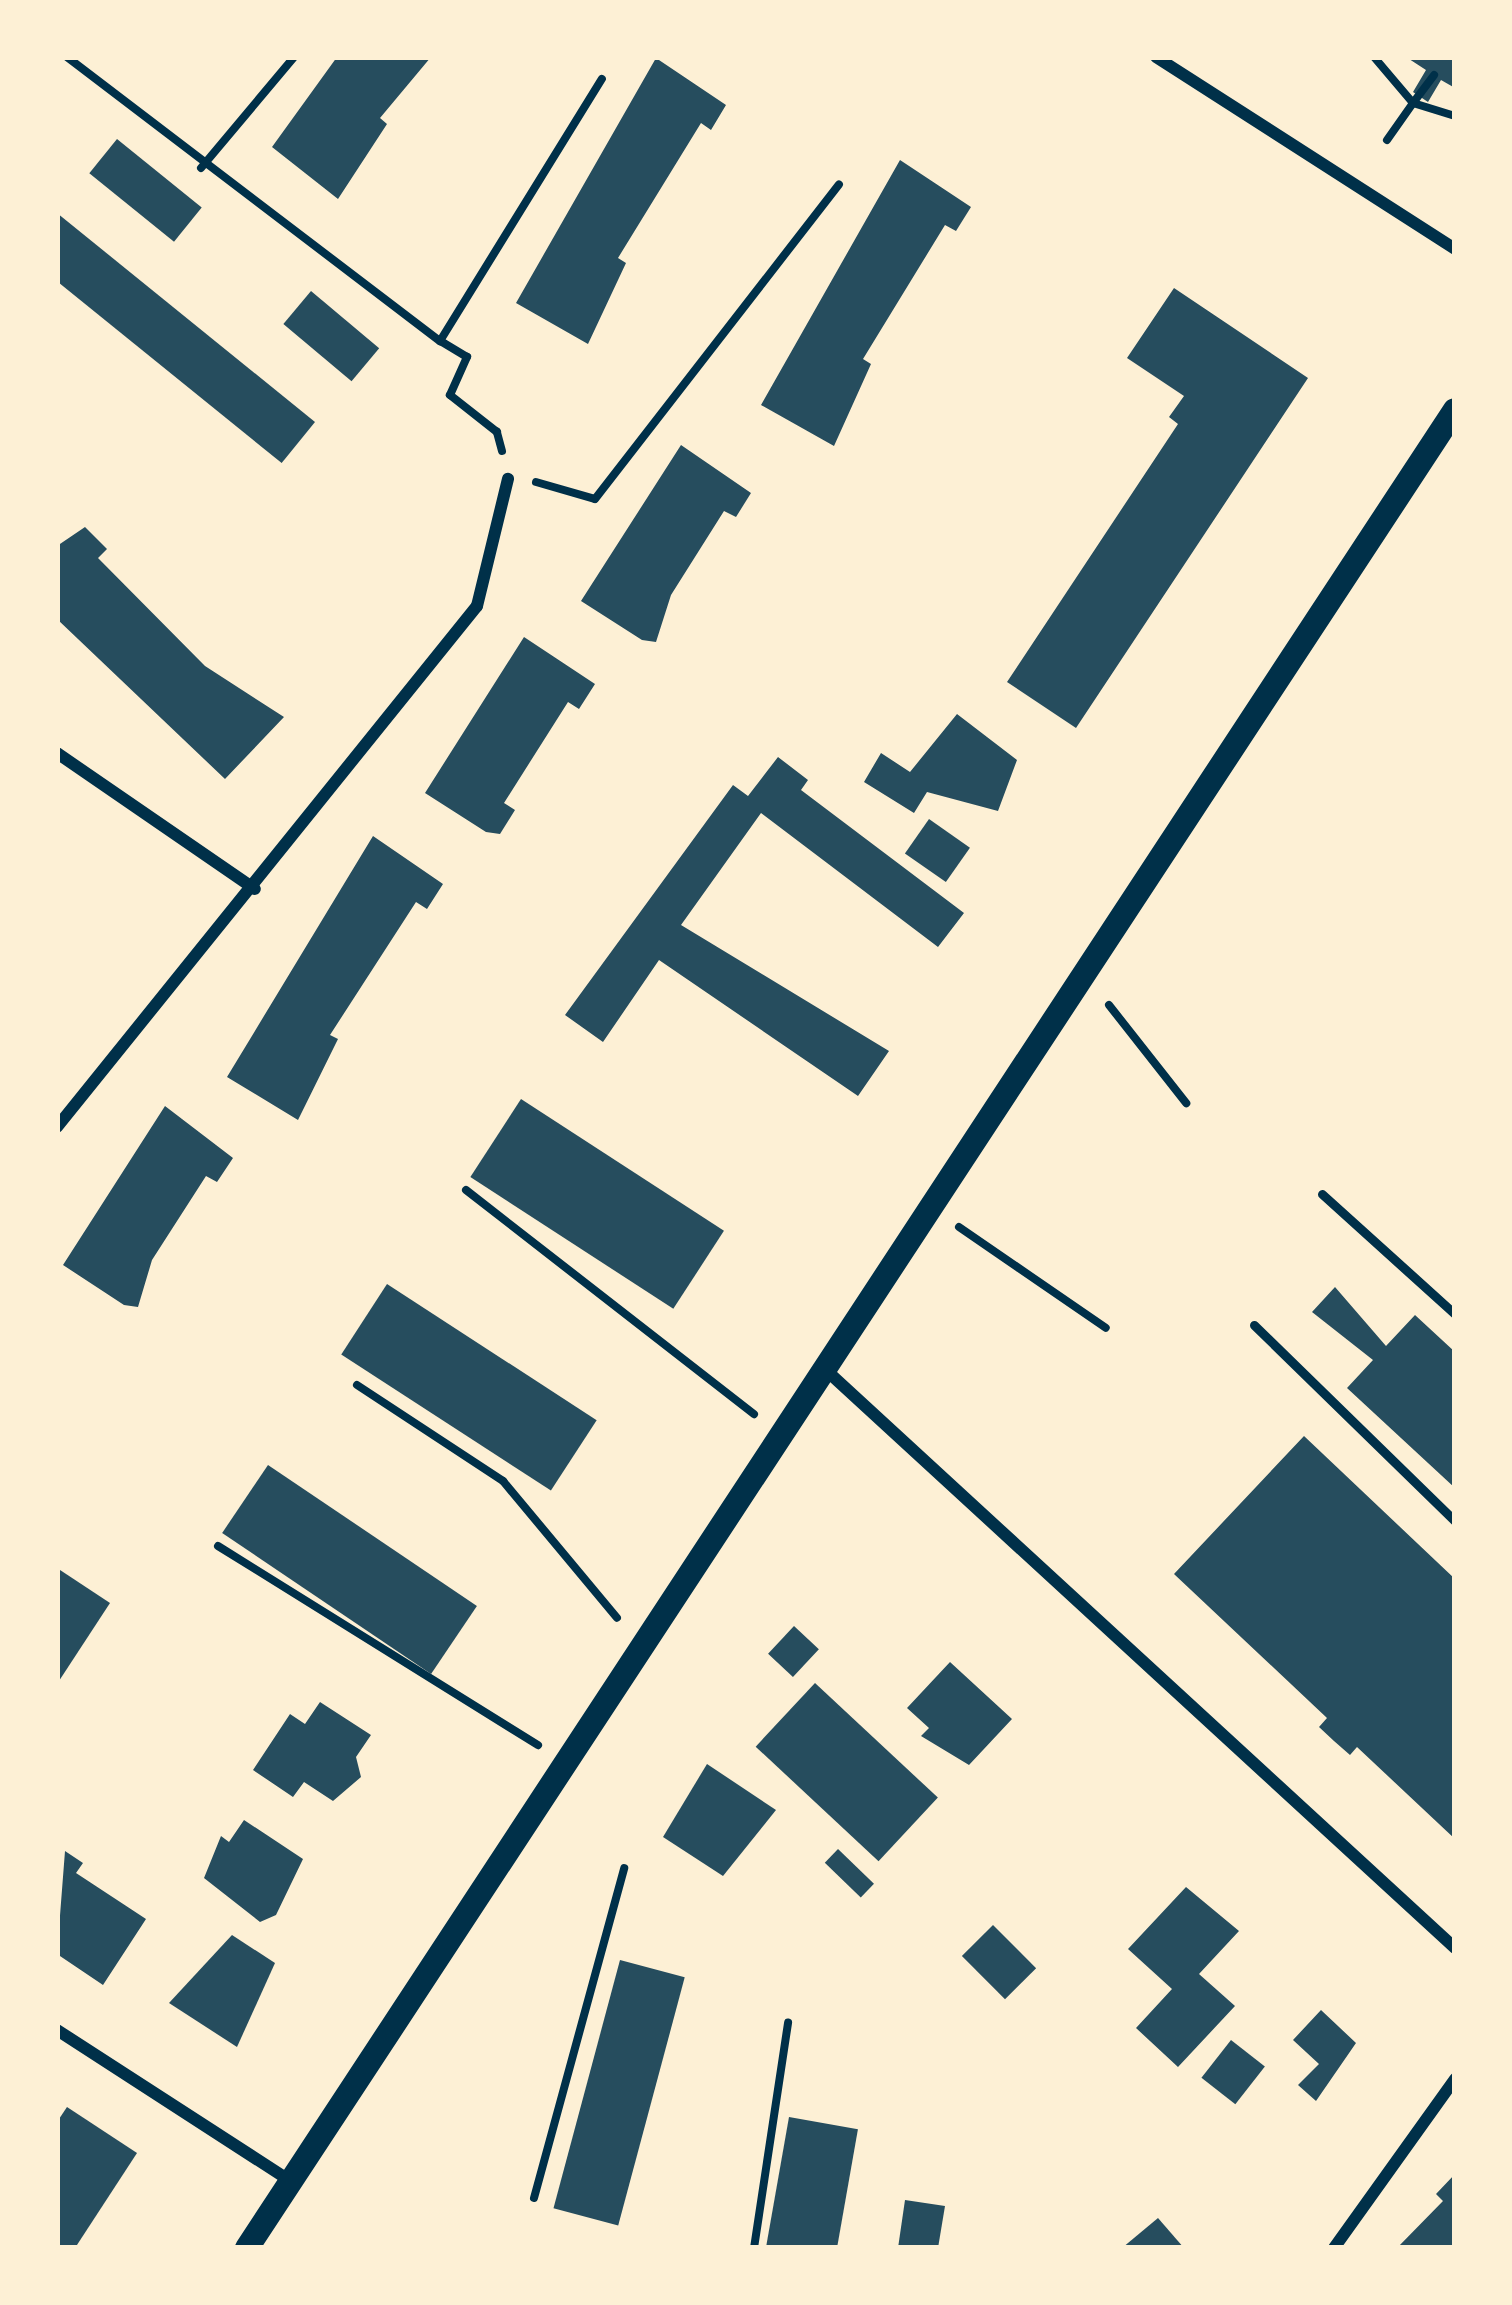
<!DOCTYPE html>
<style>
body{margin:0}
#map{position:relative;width:1512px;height:2305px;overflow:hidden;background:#fdf0d5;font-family:"Alegreya Sans",sans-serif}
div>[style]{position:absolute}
.building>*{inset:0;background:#264d5e;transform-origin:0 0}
.path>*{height:8px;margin:-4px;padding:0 4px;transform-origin:4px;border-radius:4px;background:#003049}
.service>*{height:9px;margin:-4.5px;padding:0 4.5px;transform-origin:4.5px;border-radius:4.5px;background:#003049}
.minor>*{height:12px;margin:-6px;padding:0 6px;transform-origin:6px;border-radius:6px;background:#003049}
.secondary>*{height:24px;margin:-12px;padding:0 12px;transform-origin:12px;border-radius:12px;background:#003049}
span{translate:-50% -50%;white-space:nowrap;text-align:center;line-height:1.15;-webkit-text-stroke:9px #fdf0d5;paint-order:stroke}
.frame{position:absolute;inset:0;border:60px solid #fdf0d5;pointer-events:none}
</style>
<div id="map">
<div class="building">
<div style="clip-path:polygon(337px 57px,431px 57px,380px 118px,387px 124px,338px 199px,272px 147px)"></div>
<div style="clip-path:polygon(1406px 57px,1455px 57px,1455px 88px,1441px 80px,1428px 102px,1413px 92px,1426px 70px)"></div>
<div style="clip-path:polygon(656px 58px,726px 105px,711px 130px,701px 123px,618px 258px,626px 263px,588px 344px,516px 303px)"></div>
<div style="left:117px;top:139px;width:109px;height:44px;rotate:39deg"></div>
<div style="clip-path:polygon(900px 160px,971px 207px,956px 231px,945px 225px,863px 359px,871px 364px,834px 446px,761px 405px)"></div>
<div style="left:57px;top:213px;width:332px;height:53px;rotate:39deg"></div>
<div style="clip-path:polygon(1174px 288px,1308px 378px,1076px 728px,1007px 682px,1178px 424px,1169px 417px,1184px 396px,1127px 358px)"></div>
<div style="left:311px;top:291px;width:89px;height:43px;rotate:40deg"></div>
<div style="clip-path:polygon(681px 445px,751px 493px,736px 517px,724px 511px,671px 595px,656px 642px,642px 640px,581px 601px)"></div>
<div style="clip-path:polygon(85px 527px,107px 549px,98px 558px,205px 666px,284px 717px,225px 779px,57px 619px,57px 546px)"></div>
<div style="clip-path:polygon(524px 637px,595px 684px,579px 709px,568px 702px,504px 803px,515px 810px,500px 834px,486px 832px,425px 793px)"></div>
<div style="clip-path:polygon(957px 714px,1017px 760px,998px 811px,927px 792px,914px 813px,864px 782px,881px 753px,910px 772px)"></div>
<div style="clip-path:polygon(778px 757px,808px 780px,801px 790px,964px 913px,938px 947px,761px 813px,681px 925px,889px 1051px,858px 1096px,659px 960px,603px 1042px,565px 1015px,733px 785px,748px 796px)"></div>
<div style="left:929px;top:819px;width:50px;height:42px;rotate:35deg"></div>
<div style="clip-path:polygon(373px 836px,443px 884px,427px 909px,416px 902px,330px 1035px,338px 1039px,298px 1120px,227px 1077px)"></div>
<div style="left:521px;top:1099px;width:242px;height:93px;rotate:33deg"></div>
<div style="clip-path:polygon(165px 1106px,233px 1158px,217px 1182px,206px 1176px,152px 1260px,138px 1307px,124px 1305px,63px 1265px)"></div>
<div style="left:387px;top:1284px;width:250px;height:84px;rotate:33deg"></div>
<div style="clip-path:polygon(1335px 1287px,1386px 1346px,1415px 1315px,1455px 1352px,1455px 1488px,1347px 1388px,1373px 1360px,1312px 1312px)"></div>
<div style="clip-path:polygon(1304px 1436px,1455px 1579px,1455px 1839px,1357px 1747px,1350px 1755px,1334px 1741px,1319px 1727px,1327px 1718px,1174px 1574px)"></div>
<div style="left:268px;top:1465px;width:252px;height:82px;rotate:34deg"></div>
<div style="clip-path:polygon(57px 1568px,110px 1603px,57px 1684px)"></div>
<div style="left:794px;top:1626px;width:34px;height:38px;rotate:43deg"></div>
<div style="clip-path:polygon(950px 1662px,1012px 1719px,969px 1765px,921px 1736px,929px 1728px,907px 1708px)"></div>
<div style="left:815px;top:1683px;width:168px;height:87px;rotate:43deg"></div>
<div style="clip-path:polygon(320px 1702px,371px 1735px,356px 1757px,361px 1777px,333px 1801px,304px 1782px,293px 1797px,253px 1770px,290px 1714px,305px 1724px)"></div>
<div style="clip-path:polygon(707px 1764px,776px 1810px,723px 1876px,663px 1837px)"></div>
<div style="clip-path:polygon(244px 1820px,303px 1859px,276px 1915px,260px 1922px,204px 1878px,221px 1836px,229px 1842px)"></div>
<div style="left:838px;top:1849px;width:50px;height:19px;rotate:44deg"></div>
<div style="clip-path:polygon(65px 1851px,83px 1863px,76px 1873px,146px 1919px,103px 1985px,57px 1954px)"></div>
<div style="clip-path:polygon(1186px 1887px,1239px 1931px,1199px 1974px,1235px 2006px,1178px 2067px,1136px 2028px,1172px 1989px,1128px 1949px)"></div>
<div style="left:993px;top:1925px;width:61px;height:44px;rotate:45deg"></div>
<div style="clip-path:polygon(232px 1935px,275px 1963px,237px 2047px,169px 2003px)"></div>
<div style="left:620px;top:1960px;width:67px;height:257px;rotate:15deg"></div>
<div style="clip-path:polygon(1321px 2010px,1356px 2043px,1316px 2101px,1298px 2085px,1319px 2064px,1293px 2040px)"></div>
<div style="left:1231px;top:2040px;width:43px;height:48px;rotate:38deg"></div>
<div style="clip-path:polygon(67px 2107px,137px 2153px,75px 2248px,57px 2248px,57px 2122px)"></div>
<div style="left:789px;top:2117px;width:70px;height:133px;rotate:10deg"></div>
<div style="clip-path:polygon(1455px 2174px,1455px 2248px,1397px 2248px,1443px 2201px,1436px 2194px)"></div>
<div style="clip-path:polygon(905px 2200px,945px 2206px,938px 2248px,898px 2248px)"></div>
<div style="clip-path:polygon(1158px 2218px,1184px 2248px,1122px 2248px)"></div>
</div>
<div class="path">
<div style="left:67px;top:57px;width:469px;rotate:37.3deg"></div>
<div style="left:1374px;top:57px;width:60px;rotate:49.7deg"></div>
<div style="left:1413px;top:103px;width:35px;rotate:-53deg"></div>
<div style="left:1387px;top:140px;width:45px;rotate:-54.9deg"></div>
<div style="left:1413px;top:103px;width:44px;rotate:17.2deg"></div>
<div style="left:201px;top:168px;width:145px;rotate:-50deg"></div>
<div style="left:502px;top:451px;width:20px;rotate:-105deg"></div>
<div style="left:497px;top:432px;width:60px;rotate:-141.8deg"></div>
<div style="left:450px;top:395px;width:42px;rotate:-65.9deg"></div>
<div style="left:467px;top:357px;width:31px;rotate:-149deg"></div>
<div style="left:440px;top:341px;width:308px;rotate:-58.3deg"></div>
<div style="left:536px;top:482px;width:61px;rotate:16.1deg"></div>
<div style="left:595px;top:499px;width:398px;rotate:-52.2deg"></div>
<div style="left:1109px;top:1005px;width:125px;rotate:51.8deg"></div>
<div style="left:466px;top:1190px;width:365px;rotate:37.9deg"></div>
<div style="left:959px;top:1227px;width:178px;rotate:34.5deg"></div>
<div style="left:357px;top:1385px;width:175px;rotate:33.3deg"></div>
<div style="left:503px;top:1481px;width:178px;rotate:50.2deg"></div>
<div style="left:218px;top:1546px;width:377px;rotate:31.9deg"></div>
<div style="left:534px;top:2198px;width:342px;rotate:-74.7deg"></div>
<div style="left:754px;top:2248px;width:228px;rotate:-81.4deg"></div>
</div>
<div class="service">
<div style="left:1322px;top:1194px;width:179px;rotate:42.1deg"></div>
<div style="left:1254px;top:1325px;width:281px;rotate:44.3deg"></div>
</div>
<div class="minor">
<div style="left:1156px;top:57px;width:355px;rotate:32.7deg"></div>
<div style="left:57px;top:753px;width:240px;rotate:34.5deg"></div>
<div style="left:57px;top:1127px;width:669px;rotate:-51.13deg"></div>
<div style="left:477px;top:606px;width:131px;rotate:-76.3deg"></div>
<div style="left:827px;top:1371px;width:853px;rotate:42.58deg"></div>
<div style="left:57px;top:2030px;width:278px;rotate:32.9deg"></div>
<div style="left:1334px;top:2248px;width:208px;rotate:-54.4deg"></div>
</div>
<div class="secondary">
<div style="left:247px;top:2248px;width:2199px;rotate:-56.69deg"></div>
</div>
<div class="frame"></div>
</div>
